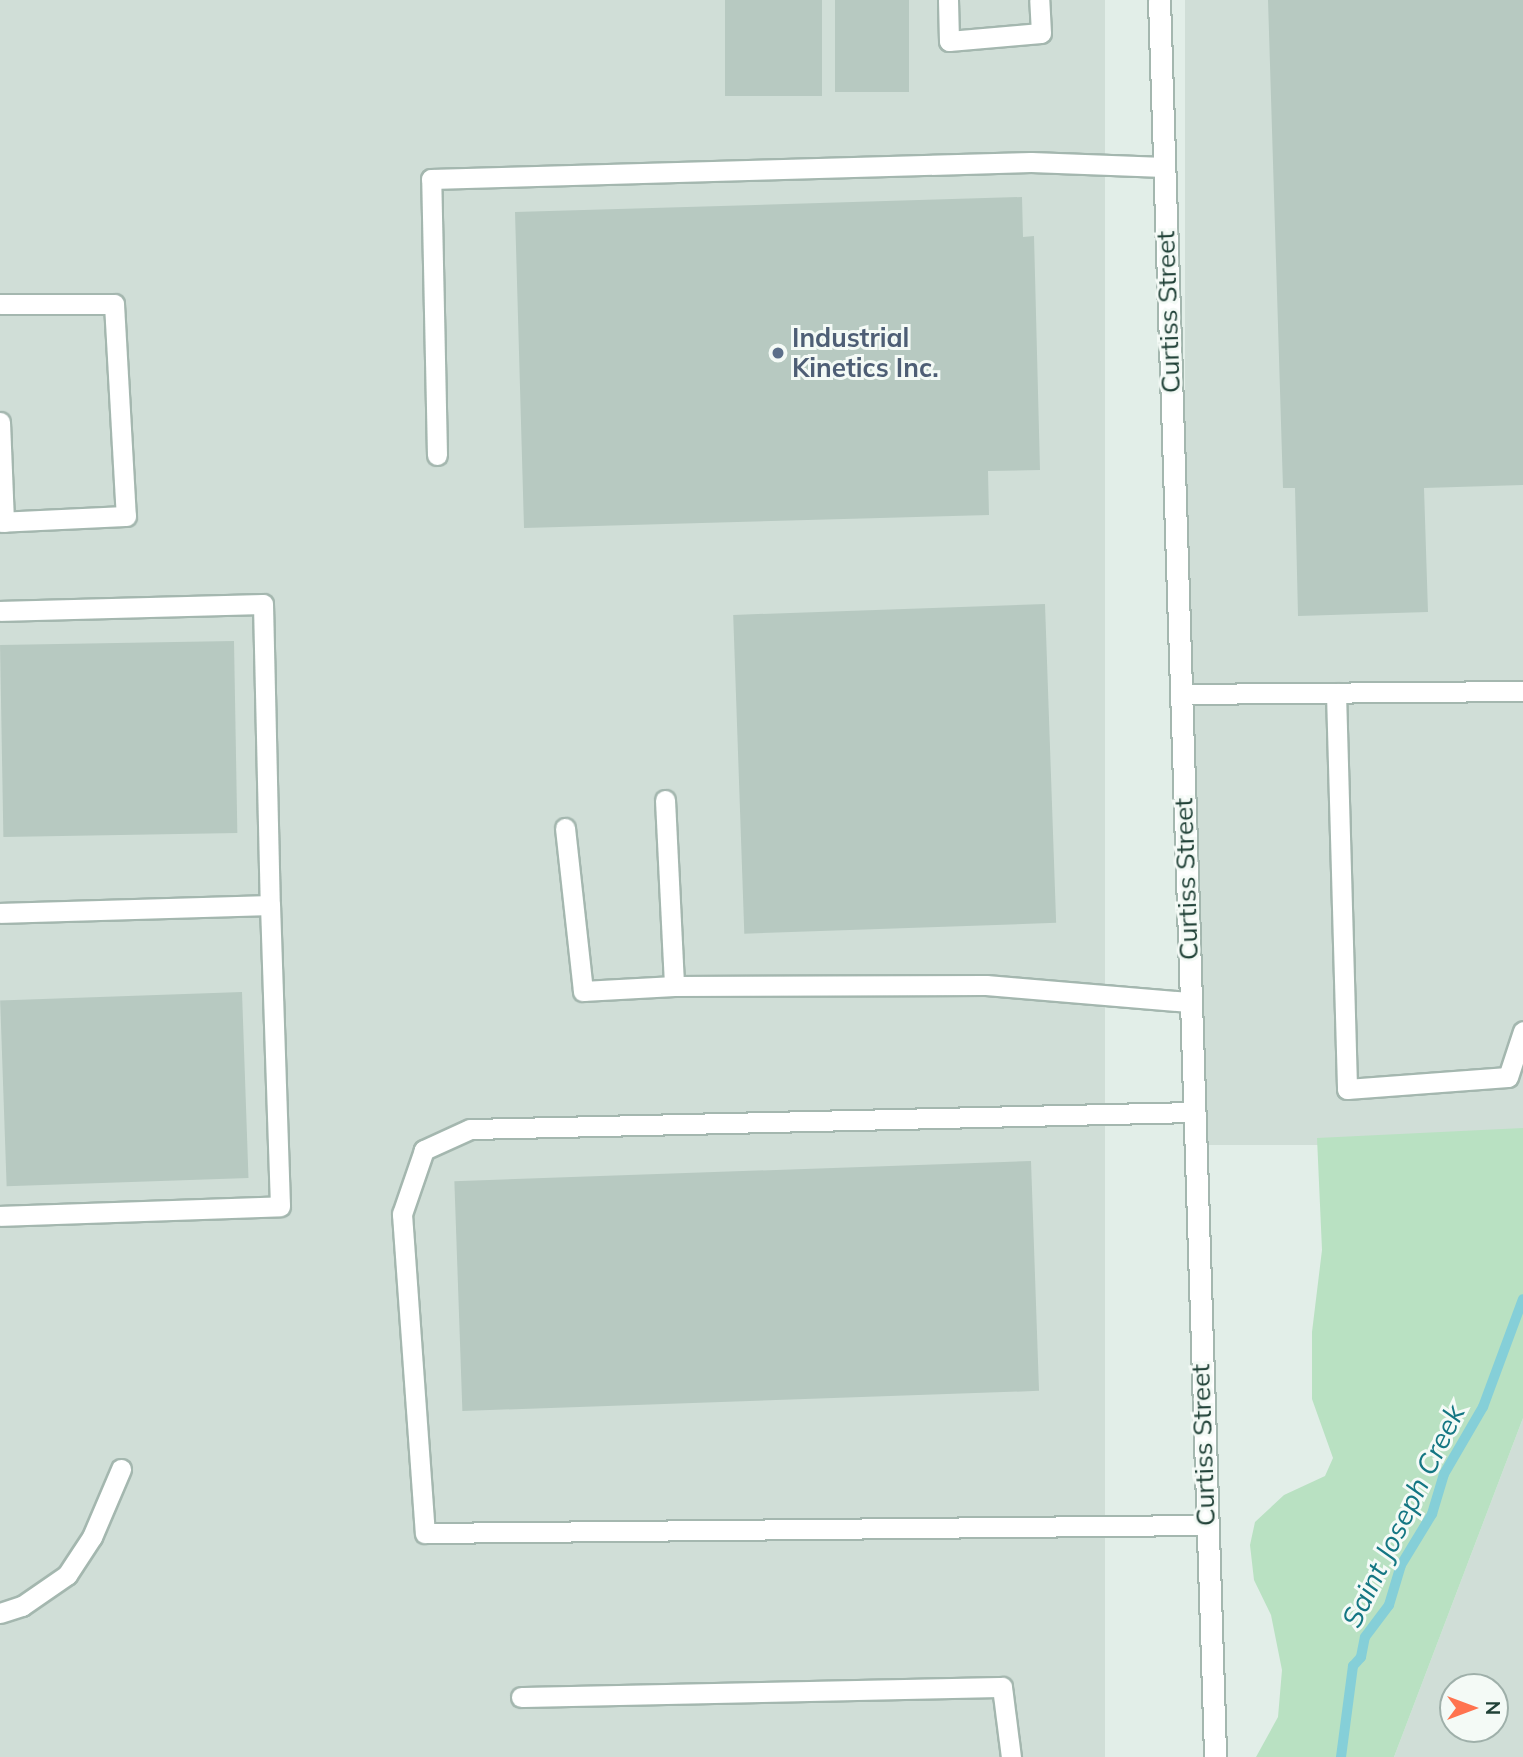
<!DOCTYPE html>
<style>
body{margin:0}
#map{position:relative;width:1523px;height:1757px;overflow:hidden;background:#e2eee8;font-family:Mulish,sans-serif}
div>[style]{position:absolute}
.built>*{inset:0;background:#d0ded7;transform-origin:0 0}
.green>*{inset:0;background:#b9e1c2}
.stream>*{height:10px;margin:-5px;padding:0 5px;transform-origin:5px;border-radius:5px;background:#85cfd8}
.building>*{inset:0;background:#b7c9c1;transform-origin:0 0}
.roads{filter:drop-shadow(2px 0 #a4b7af) drop-shadow(-2px 0 #a4b7af) drop-shadow(0 2px #a4b7af) drop-shadow(0 -2px #a4b7af)}
.service>*{height:19px;margin:-9.5px;padding:0 9.5px;transform-origin:9.5px;border-radius:9.5px;background:#fff}
.minor>*{height:21px;margin:-10.5px;padding:0 10.5px;transform-origin:10.5px;border-radius:10.5px;background:#fff}
.dots>*{width:19px;height:19px;translate:-50% -50%;box-sizing:border-box;border:4px solid #f4faf6;border-radius:50%}
span{translate:-50% -50%;white-space:nowrap;text-align:center;line-height:1.15;-webkit-text-stroke:6px #f4faf6;paint-order:stroke}
.street-label{font-size:26px;color:#204137}
.service-label{font-size:26px;color:#4e5e75;font-weight:700}
.left{translate:0 -50%;text-align:left}
.water-label{font-size:28px;color:#147683;font-style:italic}
.north{position:absolute;left:1439px;top:1673px;width:70px;height:70px;box-sizing:border-box;background:#f4faf6;border:2px solid #9fb0aa;border-radius:50%;rotate:90deg;font-size:19px;font-weight:700;line-height:28px;text-align:center;color:#204137}
.north::after{content:'';display:block;margin:auto;width:24px;height:32px;background:#ff734f;clip-path:polygon(50% 0,100% 100%,50% 72%,0 100%)}
</style>
<div id="map">
<div class="built">
<div style="left:0;top:0;width:1105px;height:1757px"></div>
<div style="left:1185px;top:0;width:338px;height:1145px"></div>
<div style="clip-path:polygon(evenodd,1523px 1418px,1523px 1757px,1394px 1757px,1523px 1418px,1453px 1687px,1495px 1687px,1495px 1729px,1453px 1729px,1453px 1687px)"></div>
</div>
<div class="green">
<div style="clip-path:polygon(1523px 1128px,1523px 1418px,1394px 1757px,1256px 1757px,1278px 1717px,1282px 1670px,1271px 1615px,1254px 1580px,1250px 1545px,1255px 1522px,1284px 1495px,1325px 1476px,1333px 1458px,1312px 1399px,1312px 1332px,1322px 1250px,1317px 1138px)"></div>
</div>
<div class="stream">
<div style="left:1341px;top:1757px;width:92px;rotate:-82.5deg"></div>
<div style="left:1353px;top:1666px;width:12px;rotate:-48deg"></div>
<div style="left:1361px;top:1657px;width:20px;rotate:-79deg"></div>
<div style="left:1365px;top:1637px;width:40px;rotate:-53deg"></div>
<div style="left:1389px;top:1605px;width:42px;rotate:-73.3deg"></div>
<div style="left:1401px;top:1565px;width:60px;rotate:-58.7deg"></div>
<div style="left:1432px;top:1514px;width:42px;rotate:-73.3deg"></div>
<div style="left:1444px;top:1474px;width:78px;rotate:-59.8deg"></div>
<div style="left:1483px;top:1407px;width:115px;rotate:-69.7deg"></div>
</div>
<div class="building">
<div style="left:725px;top:0;width:97px;height:96px"></div>
<div style="left:835px;top:0;width:74px;height:92px"></div>
<div style="clip-path:polygon(1268px 0,1523px 0,1523px 485px,1424px 488px,1428px 612px,1298px 616px,1295px 488px,1283px 488px)"></div>
<div style="clip-path:polygon(1022px 197px,1023px 237px,1034px 236px,1040px 470px,988px 471px,989px 515px,524px 528px,515px 212px)"></div>
<div style="left:1045px;top:604px;width:319px;height:312px;rotate:88deg"></div>
<div style="left:234px;top:641px;width:192px;height:234px;rotate:89deg"></div>
<div style="left:242px;top:992px;width:186px;height:242px;rotate:88deg"></div>
<div style="left:1031px;top:1161px;width:230px;height:577px;rotate:88deg"></div>
</div>
<div class="roads">
<div class="service">
<div style="left:948px;top:0;width:41px;rotate:88.6deg"></div>
<div style="left:949px;top:41px;width:92px;rotate:-5deg"></div>
<div style="left:1041px;top:33px;width:33px;rotate:-93deg"></div>
<div style="left:0;top:304px;width:114px"></div>
<div style="left:114px;top:304px;width:212px;rotate:86.8deg"></div>
<div style="left:126px;top:516px;width:126px;rotate:177.3deg"></div>
<div style="left:0;top:422px;width:100px;rotate:87.7deg"></div>
<div style="left:437px;top:455px;width:276px;rotate:-91.2deg"></div>
<div style="left:431px;top:179px;width:600px;rotate:-1.62deg"></div>
<div style="left:1031px;top:162px;width:133px;rotate:2.2deg"></div>
<div style="left:0;top:611px;width:263px;rotate:-1.5deg"></div>
<div style="left:263px;top:604px;width:301px;rotate:88.7deg"></div>
<div style="left:270px;top:905px;width:270px;rotate:178.3deg"></div>
<div style="left:1336px;top:693px;width:396px;rotate:88.4deg"></div>
<div style="left:1347px;top:1089px;width:161px;rotate:-4.3deg"></div>
<div style="left:1508px;top:1077px;width:48px;rotate:-71.9deg"></div>
<div style="left:1180px;top:694px;width:343px;rotate:-0.5deg"></div>
<div style="left:665px;top:800px;width:186px;rotate:87.2deg"></div>
<div style="left:674px;top:986px;width:312px;rotate:-0.2deg"></div>
<div style="left:986px;top:985px;width:204px;rotate:4.8deg"></div>
<div style="left:565px;top:828px;width:164px;rotate:83.7deg"></div>
<div style="left:583px;top:991px;width:91px;rotate:-3.1deg"></div>
<div style="left:1193px;top:1112px;width:723px;rotate:178.65deg"></div>
<div style="left:470px;top:1129px;width:51px;rotate:155.5deg"></div>
<div style="left:424px;top:1150px;width:68px;rotate:109deg"></div>
<div style="left:402px;top:1214px;width:320px;rotate:85.9deg"></div>
<div style="left:425px;top:1533px;width:781px;rotate:-0.59deg"></div>
<div style="left:0;top:1216px;width:280px;rotate:-2deg"></div>
<div style="left:280px;top:1206px;width:301px;rotate:-91.9deg"></div>
<div style="left:0;top:1613px;width:23px;rotate:-18deg"></div>
<div style="left:22px;top:1606px;width:55px;rotate:-34.6deg"></div>
<div style="left:67px;top:1575px;width:45px;rotate:-56.7deg"></div>
<div style="left:92px;top:1537px;width:74px;rotate:-66.9deg"></div>
<div style="left:521px;top:1697px;width:481px;rotate:-1.2deg"></div>
<div style="left:1002px;top:1687px;width:71px;rotate:82.7deg"></div>
</div>
<div class="minor">
<div style="left:1159px;top:0;width:1758px;rotate:88.17deg"></div>
</div>
</div>
<div class="dots">
<div style="left:778px;top:353px;background:#5c6f8a"></div>
</div>
<div class="street-label">
<span style="left:1168px;top:312px;rotate:-92deg">Curtiss Street</span>
<span style="left:1186px;top:879px;rotate:-92deg">Curtiss Street</span>
<span style="left:1203px;top:1445px;rotate:-92deg">Curtiss Street</span>
</div>
<div class="service-label">
<span class="left" style="left:792px;top:353px">Industrial<br>Kinetics Inc.</span>
</div>
<div class="water-label">
<span style="left:1403px;top:1516px;rotate:-64deg">Saint Joseph Creek</span>
</div>
<div class="north">N</div>
</div>
